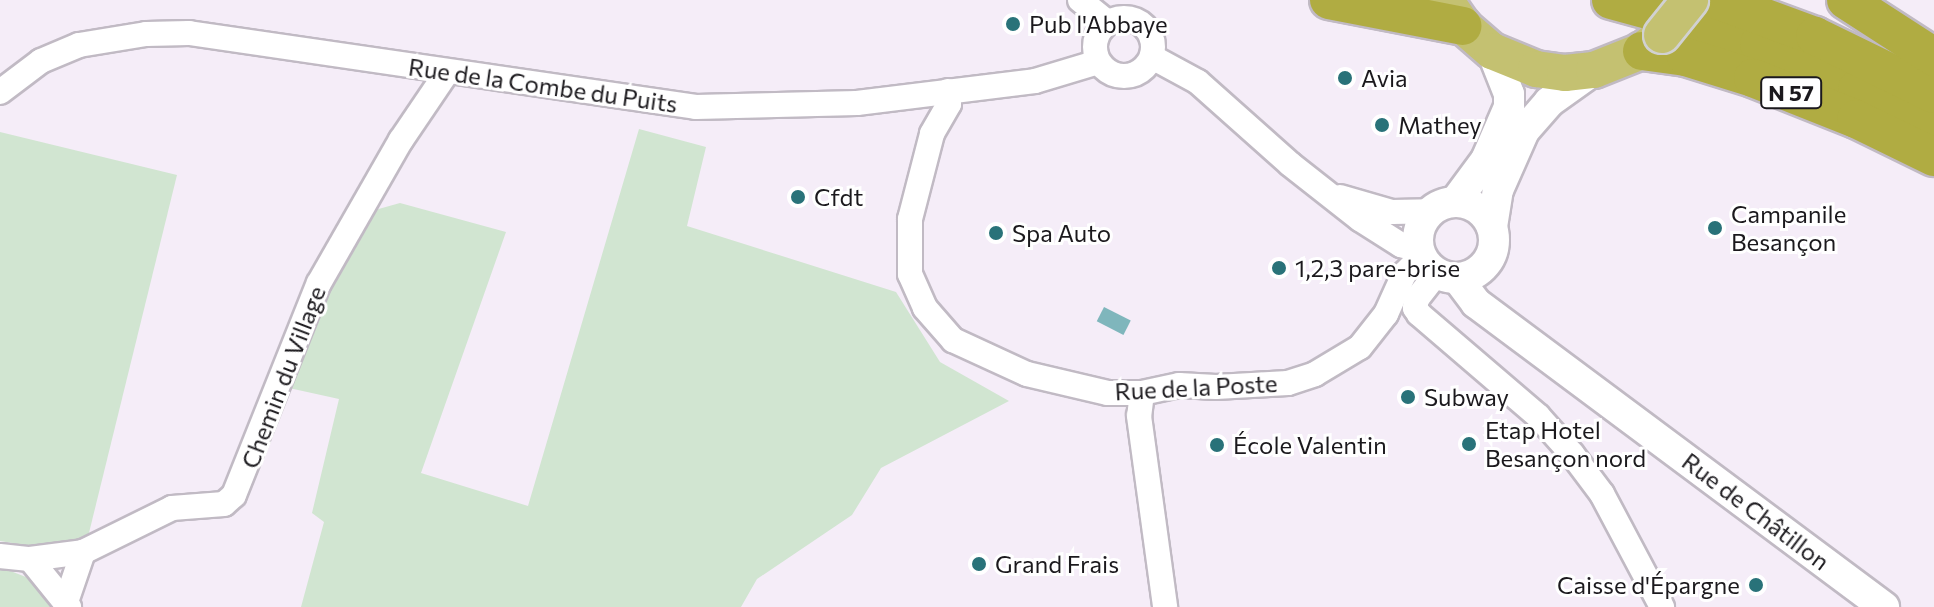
<!DOCTYPE html>
<meta charset="utf-8">
<style>
body{margin:0}
#map{position:relative;width:1934px;height:607px;overflow:hidden;background:#f5edf8;font-family:Commissioner,sans-serif}
div>[style]{position:absolute}
.green>*{inset:0;background:#d1e5d1}
.water>*{inset:0;background:#7fb6bc;transform-origin:0 0}
.roads{filter:drop-shadow(2px 0 #c1bac4) drop-shadow(-2px 0 #c1bac4) drop-shadow(0 2px #c1bac4) drop-shadow(0 -2px #c1bac4)}
.minor>*{height:24px;margin:-12px;padding:0 12px;transform-origin:12px;border-radius:12px;background:#fff}
.minor>.ring{margin:-12px;padding:0;box-sizing:content-box;background:none;border:24px solid #fff;border-radius:50%}
.tertiary>*{height:30px;margin:-15px;padding:0 15px;transform-origin:15px;border-radius:15px;background:#fff}
.tertiary>.ring{margin:-15px;padding:0;box-sizing:content-box;background:none;border:30px solid #fff;border-radius:50%}
.primary>*{height:36px;margin:-18px;padding:0 18px;transform-origin:18px;border-radius:18px;background:#c4c171}
.trunk>*{height:38px;margin:-19px;padding:0 19px;transform-origin:19px;border-radius:19px;background:#b0ac42}
.bridges{filter:drop-shadow(2px 0 #d1d1d2) drop-shadow(-2px 0 #d1d1d2) drop-shadow(0 2px #d1d1d2) drop-shadow(0 -2px #d1d1d2)}
.primary-bridge>*{height:36px;margin:-18px;padding:0 18px;transform-origin:18px;border-radius:18px;background:#c4c171}
.dots>*{width:22px;height:22px;translate:-50% -50%;box-sizing:border-box;border:4px solid #fff;border-radius:50%}
span{translate:-50% -50%;white-space:nowrap;text-align:center;line-height:1.15;-webkit-text-stroke:6px #fff;paint-order:stroke}
.shield-label span{padding:2px 6px;background:#fff;border:2px solid;border-radius:6px;-webkit-text-stroke-width:0}
.shield-label{font-size:22px;color:#1b191d;font-weight:700}
.poi-label{font-size:24px;color:#1b191d}
.left{translate:0 -50%;text-align:left}
.right{translate:-100% -50%;text-align:right}
.street-label{font-size:24px;color:#1b191d}
</style>
<div id="map">
<div class="green">
<div style="clip-path:polygon(639px 129px,706px 147px,687px 226px,896px 292px,940px 362px,1009px 401px,881px 468px,852px 515px,757px 579px,741px 607px,301px 607px,324px 522px,312px 513px,339px 399px,289px 388px,349px 246px,375px 210px,400px 203px,506px 232px,421px 473px,528px 506px)"></div>
<div style="clip-path:polygon(0 132px,177px 175px,87px 541px,49px 549px,0 541px)"></div>
<div style="clip-path:polygon(0 567px,26px 577px,53px 607px,0 607px)"></div>
</div>
<div class="water">
<div style="left:1104px;top:307px;width:30px;height:16px;rotate:27deg"></div>
</div>
<div class="roads">
<div class="minor">
<div style="left:1080px;top:0;width:35px;rotate:39deg"></div>
<div class="ring" style="left:1095px;top:18px;width:34px;height:34px"></div>
<div style="left:1152px;top:57px;width:52px;rotate:28.5deg"></div>
<div style="left:1198px;top:82px;width:123px;rotate:41.7deg"></div>
<div style="left:1290px;top:164px;width:89px;rotate:38.2deg"></div>
<div style="left:1360px;top:219px;width:49px;rotate:32.4deg"></div>
<div style="left:1401px;top:245px;width:19px;rotate:16deg"></div>
<div style="left:948px;top:91px;width:13px;rotate:86deg"></div>
<div style="left:949px;top:104px;width:34px;rotate:120deg"></div>
<div style="left:932px;top:134px;width:88px;rotate:104.5deg"></div>
<div style="left:910px;top:219px;width:55px;rotate:90deg"></div>
<div style="left:910px;top:274px;width:37px;rotate:66deg"></div>
<div style="left:925px;top:308px;width:43px;rotate:48.8deg"></div>
<div style="left:953px;top:340px;width:81px;rotate:24.7deg"></div>
<div style="left:1027px;top:374px;width:83px;rotate:13.2deg"></div>
<div style="left:1108px;top:393px;width:34px"></div>
<div style="left:1142px;top:393px;width:38px;rotate:-12deg"></div>
<div style="left:1179px;top:385px;width:37px;rotate:3deg"></div>
<div style="left:1216px;top:387px;width:72px;rotate:-3.2deg"></div>
<div style="left:1288px;top:383px;width:28px;rotate:-18deg"></div>
<div style="left:1315px;top:374px;width:52px;rotate:-31deg"></div>
<div style="left:1360px;top:347px;width:42px;rotate:-51.8deg"></div>
<div style="left:1386px;top:314px;width:44px;rotate:-65.8deg"></div>
<div style="left:1404px;top:274px;width:25px;rotate:-45deg"></div>
<div style="left:0;top:92px;width:51px;rotate:-37.1deg"></div>
<div style="left:41px;top:61px;width:41px;rotate:-22.8deg"></div>
<div style="left:79px;top:45px;width:68px;rotate:-9.3deg"></div>
<div style="left:146px;top:34px;width:43px;rotate:-1.3deg"></div>
<div style="left:189px;top:33px;width:512px;rotate:8.3deg"></div>
<div style="left:696px;top:107px;width:161px;rotate:-1.4deg"></div>
<div style="left:857px;top:103px;width:179px;rotate:-7deg"></div>
<div style="left:1035px;top:81px;width:66px;rotate:-16.8deg"></div>
<div style="left:1340px;top:197px;width:54px;rotate:16.1deg"></div>
<div style="left:1392px;top:212px;width:39px;rotate:-1deg"></div>
<div style="left:1437px;top:273px;width:33px;rotate:128deg"></div>
<div style="left:1417px;top:299px;width:9px;rotate:103deg"></div>
<div style="left:1415px;top:308px;width:7px;rotate:56deg"></div>
<div style="left:1419px;top:314px;width:157px;rotate:40.6deg"></div>
<div style="left:1538px;top:416px;width:51px;rotate:48.2deg"></div>
<div style="left:1572px;top:454px;width:50px;rotate:53.1deg"></div>
<div style="left:1602px;top:494px;width:128px;rotate:62deg"></div>
<div style="left:1142px;top:393px;width:23px;rotate:97deg"></div>
<div style="left:1139px;top:416px;width:193px;rotate:82.2deg"></div>
<div style="left:0;top:556px;width:30px;rotate:6deg"></div>
<div style="left:30px;top:559px;width:53px;rotate:-7.5deg"></div>
<div style="left:83px;top:552px;width:99px;rotate:-26.3deg"></div>
<div style="left:172px;top:508px;width:52px;rotate:-4.4deg"></div>
<div style="left:224px;top:504px;width:13px;rotate:-42deg"></div>
<div style="left:234px;top:495px;width:228px;rotate:-68.2deg"></div>
<div style="left:319px;top:283px;width:165px;rotate:-60.2deg"></div>
<div style="left:401px;top:140px;width:82px;rotate:-55.9deg"></div>
<div style="left:30px;top:559px;width:62px;rotate:50.9deg"></div>
<div style="left:66px;top:602px;width:53px;rotate:-71.2deg"></div>
</div>
<div class="tertiary">
<div class="ring" style="left:1418px;top:202px;width:46px;height:46px"></div>
<div style="left:1455px;top:202px;width:52px;rotate:-53.6deg"></div>
<div style="left:1486px;top:160px;width:58px;rotate:-66.5deg"></div>
<div style="left:1509px;top:107px;width:13px;rotate:-90deg"></div>
<div style="left:1509px;top:94px;width:46px;rotate:-111.6deg"></div>
<div style="left:1492px;top:227px;width:37px;rotate:-81deg"></div>
<div style="left:1498px;top:190px;width:64px;rotate:-66.2deg"></div>
<div style="left:1524px;top:131px;width:38px;rotate:-49deg"></div>
<div style="left:1549px;top:102px;width:55px;rotate:-35.4deg"></div>
<div style="left:1458px;top:279px;width:30px;rotate:53deg"></div>
<div style="left:1476px;top:303px;width:509px;rotate:36.69deg"></div>
</div>
<div class="primary">
<div style="left:1445px;top:0;width:32px;rotate:55deg"></div>
<div style="left:1463px;top:26px;width:38px;rotate:41deg"></div>
<div style="left:1492px;top:51px;width:48px;rotate:22.2deg"></div>
<div style="left:1536px;top:69px;width:29px;rotate:8deg"></div>
<div style="left:1565px;top:73px;width:29px;rotate:-6deg"></div>
<div style="left:1594px;top:70px;width:52px;rotate:-21.6deg"></div>
<div style="left:1642px;top:51px;width:26px;rotate:-39deg"></div>
</div>
<div class="trunk">
<div style="left:1329px;top:0;width:136px;rotate:11deg"></div>
<div style="left:1611px;top:0;width:107px;rotate:15.2deg"></div>
<div style="left:1714px;top:28px;width:48px;rotate:19.6deg"></div>
<div style="left:1759px;top:44px;width:108px;rotate:24.7deg"></div>
<div style="left:1857px;top:89px;width:87px;rotate:28deg"></div>
<div style="left:1717px;top:0;width:104px;rotate:20.2deg"></div>
<div style="left:1815px;top:36px;width:132px;rotate:26deg"></div>
<div style="left:1846px;top:0;width:105px;rotate:32.9deg"></div>
<div style="left:1642px;top:51px;width:44px;rotate:7.8deg"></div>
<div style="left:1686px;top:57px;width:70px;rotate:17.4deg"></div>
<div style="left:1753px;top:78px;width:111px;rotate:21.7deg"></div>
<div style="left:1856px;top:119px;width:87px;rotate:26deg"></div>
</div>
</div>
<div class="bridges">
<div class="primary-bridge">
<div style="left:1662px;top:35px;width:45px;rotate:-51.3deg"></div>
</div>
</div>
<div class="dots">
<div style="left:1013px;top:24px;background:#297279"></div>
<div style="left:1345px;top:78px;background:#297279"></div>
<div style="left:1382px;top:125px;background:#297279"></div>
<div style="left:798px;top:197px;background:#297279"></div>
<div style="left:1715px;top:228px;background:#297279"></div>
<div style="left:996px;top:233px;background:#297279"></div>
<div style="left:1279px;top:268px;background:#297279"></div>
<div style="left:1408px;top:397px;background:#297279"></div>
<div style="left:1469px;top:444px;background:#297279"></div>
<div style="left:1217px;top:445px;background:#297279"></div>
<div style="left:979px;top:564px;background:#297279"></div>
<div style="left:1756px;top:585px;background:#297279"></div>
</div>
<div class="shield-label">
<span style="left:1791px;top:93px">N 57</span>
</div>
<div class="poi-label">
<span class="left" style="left:1029px;top:24px">Pub l'Abbaye</span>
<span class="left" style="left:1361px;top:78px">Avia</span>
<span class="left" style="left:1398px;top:125px">Mathey</span>
<span class="left" style="left:814px;top:197px">Cfdt</span>
<span class="left" style="left:1731px;top:228px">Campanile<br>Besançon</span>
<span class="left" style="left:1012px;top:233px">Spa Auto</span>
<span class="left" style="left:1295px;top:268px">1,2,3 pare-brise</span>
<span class="left" style="left:1424px;top:397px">Subway</span>
<span class="left" style="left:1485px;top:444px">Etap Hotel<br>Besançon nord</span>
<span class="left" style="left:1233px;top:445px">École Valentin</span>
<span class="left" style="left:995px;top:564px">Grand Frais</span>
<span class="right" style="left:1740px;top:585px">Caisse d'Épargne</span>
</div>
<div class="street-label">
<span style="left:543px;top:85px;rotate:8deg">Rue de la Combe du Puits</span>
<span style="left:283px;top:377px;rotate:-69deg">Chemin du Village</span>
<span style="left:1196px;top:387px;rotate:-3deg">Rue de la Poste</span>
<span style="left:1756px;top:511px;rotate:37deg">Rue de Châtillon</span>
</div>
</div>
